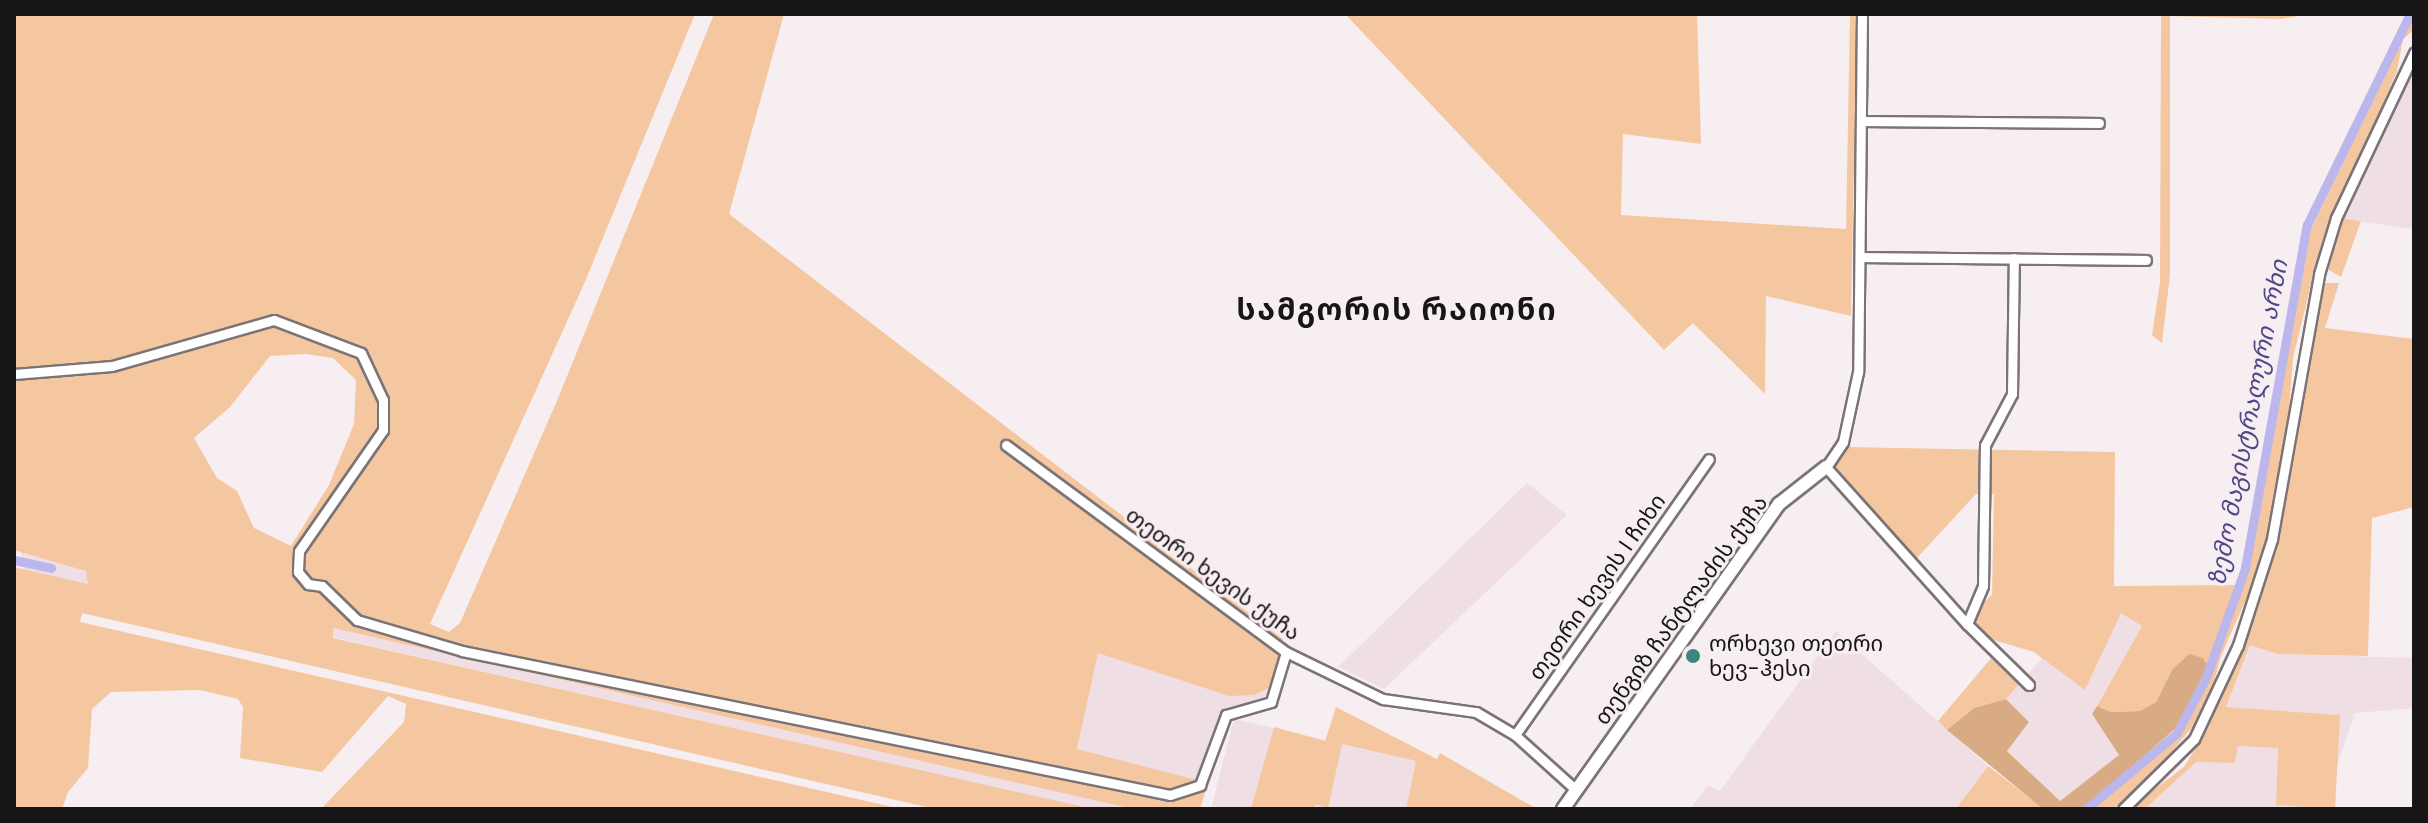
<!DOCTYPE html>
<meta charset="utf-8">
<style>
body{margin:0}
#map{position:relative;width:2428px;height:823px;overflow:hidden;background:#f7eef1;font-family:Poppins,"Noto Sans Georgian",sans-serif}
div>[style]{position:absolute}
.built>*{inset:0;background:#efdee3}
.green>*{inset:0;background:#f4c7a1}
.forest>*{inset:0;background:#d9ab84}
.canal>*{height:9px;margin:-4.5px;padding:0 4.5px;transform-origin:4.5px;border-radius:4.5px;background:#bbb6eb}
.roads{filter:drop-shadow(2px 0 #7b7476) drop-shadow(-2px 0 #7b7476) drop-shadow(0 2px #7b7476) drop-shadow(0 -2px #7b7476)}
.minor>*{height:9px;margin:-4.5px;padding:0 4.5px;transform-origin:4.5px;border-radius:4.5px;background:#fff}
.tertiary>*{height:12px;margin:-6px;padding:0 6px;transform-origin:6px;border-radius:6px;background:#fff}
.dots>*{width:22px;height:22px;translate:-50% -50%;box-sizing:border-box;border:4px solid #f7eef1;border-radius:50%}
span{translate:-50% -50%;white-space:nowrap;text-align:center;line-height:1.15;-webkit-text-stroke:6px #f7eef1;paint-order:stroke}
.street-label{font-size:22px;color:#181516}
.poi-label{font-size:22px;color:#181516}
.left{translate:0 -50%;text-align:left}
.water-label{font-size:24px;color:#514688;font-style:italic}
.district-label{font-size:30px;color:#181516;font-weight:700;letter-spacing:2px}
.frame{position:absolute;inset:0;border:16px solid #181516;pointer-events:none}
</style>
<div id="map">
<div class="built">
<div style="clip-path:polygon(2414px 53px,2414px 229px,2336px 218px)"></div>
<div style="clip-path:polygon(1527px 483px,1567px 515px,1384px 689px,1338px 667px)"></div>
<div style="clip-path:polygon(19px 541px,100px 575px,1133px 809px,1086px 809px,100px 584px,70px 636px,31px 610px)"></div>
<div style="clip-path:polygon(2121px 612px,2142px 626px,2092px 714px,2120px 755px,2059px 801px,2007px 750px,2029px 722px,2006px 699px,2042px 658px,2085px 690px)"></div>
<div style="clip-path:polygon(1836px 631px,1988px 766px,1956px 809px,1690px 809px,1708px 785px,1720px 791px)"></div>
<div style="clip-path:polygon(2250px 645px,2277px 654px,2414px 658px,2414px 708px,2355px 713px,2336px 769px,2339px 715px,2226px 707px)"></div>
<div style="clip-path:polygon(1098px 652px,1229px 696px,1273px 686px,1259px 705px,1227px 718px,1208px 783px,1077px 750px)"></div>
<div style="clip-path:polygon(1234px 719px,1416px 761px,1406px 809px,1211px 809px)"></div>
<div style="clip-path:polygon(2238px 746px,2278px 748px,2276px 805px,2335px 809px,2145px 809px,2196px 762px,2235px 763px)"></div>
</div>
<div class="green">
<div style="clip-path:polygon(evenodd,14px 14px,695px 14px,584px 284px,430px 624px,449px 632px,460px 623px,559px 396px,714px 14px,784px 14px,729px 214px,1283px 639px,1273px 686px,1254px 695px,1229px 696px,1098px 653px,1077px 749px,1208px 783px,1200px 809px,1133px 809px,333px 628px,333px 638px,1093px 809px,935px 809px,82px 613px,80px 622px,901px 809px,321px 809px,404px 722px,406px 704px,388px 696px,322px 772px,240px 758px,243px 707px,238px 699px,200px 690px,111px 692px,92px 709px,88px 768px,68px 792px,62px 809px,14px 809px,14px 567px,88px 584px,86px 571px,14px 550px,14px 14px,306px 354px,333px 358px,356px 380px,354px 424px,329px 485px,291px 546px,254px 528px,237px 491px,217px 478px,194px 438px,230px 407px,270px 356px,306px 354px)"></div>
<div style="clip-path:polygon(1345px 14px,1697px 14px,1701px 144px,1623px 134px,1621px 215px,1846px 229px,1850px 14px,1857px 14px,1851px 316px,1766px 296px,1765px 394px,1693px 323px,1664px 350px)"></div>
<div style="clip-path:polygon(2144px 14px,2310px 14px,2281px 19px,2170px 16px,2170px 275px,2162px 343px,2152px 335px,2160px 282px,2161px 16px)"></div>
<div style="clip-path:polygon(2414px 16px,2414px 30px,2403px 39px,2397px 71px,2316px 264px,2293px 358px,2287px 437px,2271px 519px,2255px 579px,2221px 656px,2206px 711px,2146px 782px,2113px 809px,2093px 809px,2180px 734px,2203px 693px,2248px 570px,2311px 229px)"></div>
<div style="clip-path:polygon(2339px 218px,2361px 221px,2341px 277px,2329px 270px,2328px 262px)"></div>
<div style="clip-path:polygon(2323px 283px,2339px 283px,2325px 328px,2414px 339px,2414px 507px,2372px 518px,2368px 656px,2277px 654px,2250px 645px,2226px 707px,2340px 715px,2335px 809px,2276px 805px,2278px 748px,2238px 746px,2235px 763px,2196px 762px,2145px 809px,2128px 809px,2184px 767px,2209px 726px,2244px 643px,2283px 516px,2311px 322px)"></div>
<div style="clip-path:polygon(1845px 447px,2115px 452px,2114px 586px,2235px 585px,2208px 666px,2203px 658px,2172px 670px,2156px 702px,2140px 711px,2111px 712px,2097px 706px,2142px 626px,2121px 613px,2085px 690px,2034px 652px,1990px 639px,1967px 617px,1992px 595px,1994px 494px,1976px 494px,1916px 559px,1835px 466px)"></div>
<div style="clip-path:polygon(1992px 657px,2020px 683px,2006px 699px,1974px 708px,1947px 730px,1938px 721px)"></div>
<div style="clip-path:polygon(1336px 707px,1437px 759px,1440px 753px,1537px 809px,1406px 809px,1416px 761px,1342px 744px,1328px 809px,1316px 804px,1314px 809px,1251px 809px,1274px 727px,1325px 741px)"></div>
<div style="clip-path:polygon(1988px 766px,2043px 808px,1956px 809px)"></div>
</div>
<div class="forest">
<div style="clip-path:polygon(2189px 654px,2203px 658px,2208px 666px,2175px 729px,2083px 809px,2043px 809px,1947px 730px,1974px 708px,2006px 699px,2029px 722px,2007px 751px,2060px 801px,2119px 755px,2092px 714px,2097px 706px,2111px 712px,2140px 711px,2156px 702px,2172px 670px)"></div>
</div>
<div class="canal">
<div style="left:14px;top:560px;width:38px;rotate:12deg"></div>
<div style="left:2086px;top:809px;width:117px;rotate:-39.8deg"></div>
<div style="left:2176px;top:734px;width:61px;rotate:-61.8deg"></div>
<div style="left:2205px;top:680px;width:119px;rotate:-70.3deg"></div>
<div style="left:2245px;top:568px;width:349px;rotate:-79.8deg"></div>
<div style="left:2307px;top:225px;width:235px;rotate:-64deg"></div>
</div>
<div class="roads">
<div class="minor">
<div style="left:1862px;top:14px;width:358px;rotate:90.6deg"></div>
<div style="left:1858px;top:372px;width:72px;rotate:102.1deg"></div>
<div style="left:1843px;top:442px;width:30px;rotate:124deg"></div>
<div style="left:1826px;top:467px;width:211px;rotate:48.1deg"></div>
<div style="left:1967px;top:624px;width:87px;rotate:44.5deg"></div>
<div style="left:1862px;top:121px;width:237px;rotate:0.5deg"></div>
<div style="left:1861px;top:257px;width:285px;rotate:0.6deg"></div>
<div style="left:14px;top:374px;width:98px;rotate:-4.7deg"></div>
<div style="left:112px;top:366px;width:168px;rotate:-15.9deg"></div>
<div style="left:274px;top:320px;width:93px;rotate:20.8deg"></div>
<div style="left:361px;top:353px;width:52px;rotate:64.9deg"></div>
<div style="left:383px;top:400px;width:30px;rotate:90deg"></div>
<div style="left:383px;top:430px;width:147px;rotate:124.8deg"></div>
<div style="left:299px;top:551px;width:21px;rotate:93deg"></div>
<div style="left:298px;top:572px;width:16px;rotate:50deg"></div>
<div style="left:308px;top:584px;width:14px;rotate:8deg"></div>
<div style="left:322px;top:586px;width:49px;rotate:44.2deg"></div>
<div style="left:357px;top:620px;width:109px;rotate:16.4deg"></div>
<div style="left:462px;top:651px;width:722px;rotate:11.5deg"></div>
<div style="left:1170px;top:795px;width:32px;rotate:-18deg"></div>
<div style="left:1200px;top:785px;width:75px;rotate:-69.6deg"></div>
<div style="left:1226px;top:715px;width:47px;rotate:-16.1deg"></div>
<div style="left:1271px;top:702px;width:52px;rotate:-73.3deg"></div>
<div style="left:1006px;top:445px;width:348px;rotate:36.5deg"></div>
<div style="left:1286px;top:652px;width:108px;rotate:25.9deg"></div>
<div style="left:1383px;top:699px;width:94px;rotate:8deg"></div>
<div style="left:1476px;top:712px;width:45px;rotate:30.5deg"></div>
<div style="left:1515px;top:735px;width:82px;rotate:42deg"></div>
<div style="left:1967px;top:624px;width:41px;rotate:-67.2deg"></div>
<div style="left:1983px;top:586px;width:141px;rotate:-89.2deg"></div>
<div style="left:1985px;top:445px;width:58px;rotate:-62.1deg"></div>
<div style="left:2012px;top:394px;width:136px;rotate:-89.2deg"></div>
<div style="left:1515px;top:735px;width:337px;rotate:-54.9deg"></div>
<div style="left:2123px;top:809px;width:100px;rotate:-44.6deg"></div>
<div style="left:2194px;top:739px;width:104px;rotate:-64.9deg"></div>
<div style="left:2238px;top:645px;width:111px;rotate:-72.2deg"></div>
<div style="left:2272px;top:539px;width:269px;rotate:-79.9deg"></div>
<div style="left:2319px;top:274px;width:59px;rotate:-73.1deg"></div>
<div style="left:2336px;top:218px;width:183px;rotate:-64.7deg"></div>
</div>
<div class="tertiary">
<div style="left:1563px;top:809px;width:374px;rotate:-54.7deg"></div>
<div style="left:1779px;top:504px;width:60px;rotate:-38.2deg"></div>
</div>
</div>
<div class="dots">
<div style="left:1693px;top:656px;background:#3c847f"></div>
</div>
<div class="street-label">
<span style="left:1213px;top:574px;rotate:36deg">თეთრი ხევის ქუჩა</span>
<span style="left:1597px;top:587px;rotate:-55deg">თეთრი ხევის I ჩიხი</span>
<span style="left:1681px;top:610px;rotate:-54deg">თენგიზ ჩანტლაძის ქუჩა</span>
</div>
<div class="poi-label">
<span class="left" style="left:1709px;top:656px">ორხევი თეთრი<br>ხევ-ჰესი</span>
</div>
<div class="water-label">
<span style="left:2248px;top:423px;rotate:-79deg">ზემო მაგისტრალური არხი</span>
</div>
<div class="district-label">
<span style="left:1397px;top:310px">სამგორის რაიონი</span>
</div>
<div class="frame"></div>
</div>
